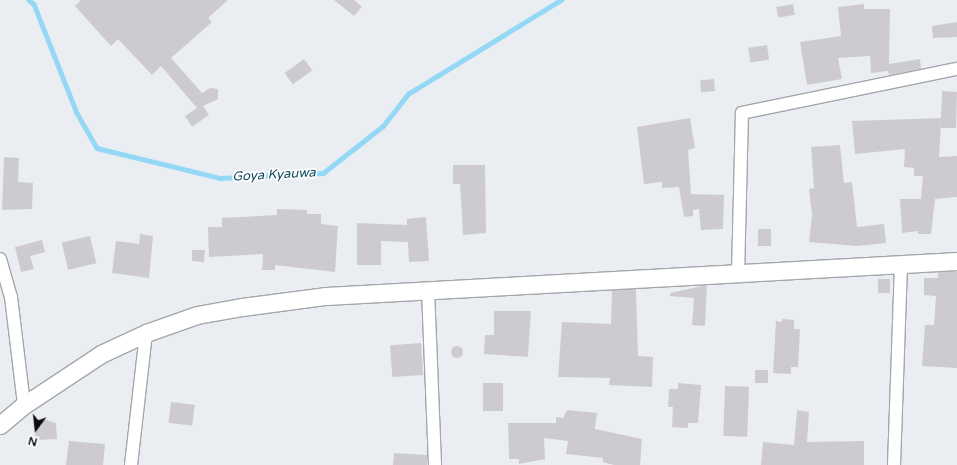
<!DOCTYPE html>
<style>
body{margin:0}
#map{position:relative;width:957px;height:465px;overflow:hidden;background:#eaeef2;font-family:"Varela Round",sans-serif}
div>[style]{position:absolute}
.stream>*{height:4.5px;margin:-2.25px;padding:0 2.25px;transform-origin:2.25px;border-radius:2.25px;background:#94d8f5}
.building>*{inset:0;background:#cecbd0;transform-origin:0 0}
.round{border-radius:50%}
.roads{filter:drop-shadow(1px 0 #a3a7ab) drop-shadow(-1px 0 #a3a7ab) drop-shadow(0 1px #a3a7ab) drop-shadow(0 -1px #a3a7ab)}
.street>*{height:12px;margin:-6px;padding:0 6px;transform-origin:6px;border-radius:6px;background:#fff}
.secondary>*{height:17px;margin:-8.5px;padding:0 8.5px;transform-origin:8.5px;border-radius:8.5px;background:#fff}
span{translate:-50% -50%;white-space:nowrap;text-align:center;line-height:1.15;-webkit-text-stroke:3.5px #fff;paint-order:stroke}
.water-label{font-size:13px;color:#10495d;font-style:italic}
.north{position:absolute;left:16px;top:409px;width:40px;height:40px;-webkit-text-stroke:3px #fff;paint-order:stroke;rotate:195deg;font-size:11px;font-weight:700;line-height:16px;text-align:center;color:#0a0b0d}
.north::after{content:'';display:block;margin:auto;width:14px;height:18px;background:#0a0b0d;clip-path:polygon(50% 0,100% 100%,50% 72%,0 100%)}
</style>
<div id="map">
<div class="stream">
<div style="left:29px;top:0;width:6px;rotate:39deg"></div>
<div style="left:34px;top:4px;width:117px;rotate:68.5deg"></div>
<div style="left:77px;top:113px;width:40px;rotate:60.3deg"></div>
<div style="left:97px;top:148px;width:127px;rotate:13.7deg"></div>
<div style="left:220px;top:178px;width:103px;rotate:-2.8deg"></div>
<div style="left:323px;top:173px;width:76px;rotate:-38.1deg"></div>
<div style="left:383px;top:126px;width:41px;rotate:-52deg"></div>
<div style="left:408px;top:94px;width:180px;rotate:-31.6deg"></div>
</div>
<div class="building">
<div style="clip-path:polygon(81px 0,228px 0,208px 18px,212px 22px,171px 58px,202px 93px,210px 88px,218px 89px,218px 99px,203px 106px,209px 115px,192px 127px,185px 116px,197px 108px,161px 66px,152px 75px,118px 39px,111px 46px,75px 6px)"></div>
<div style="clip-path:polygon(334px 0,354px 0,362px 7px,354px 16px)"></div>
<div style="left:793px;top:4px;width:11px;height:17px;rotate:80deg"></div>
<div style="clip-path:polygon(864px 4px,864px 9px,890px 9px,889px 64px,920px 59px,921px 69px,889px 75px,888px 71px,871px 73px,870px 56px,838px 58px,842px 79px,807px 85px,800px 42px,841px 36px,838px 7px)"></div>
<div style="clip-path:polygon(957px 22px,957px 37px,933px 38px,932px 26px)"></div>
<div style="left:767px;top:45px;width:15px;height:19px;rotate:82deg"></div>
<div style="left:304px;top:59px;width:14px;height:24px;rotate:54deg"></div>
<div style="left:714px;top:79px;width:12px;height:14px;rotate:85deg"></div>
<div style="clip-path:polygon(942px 91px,957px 92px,956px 128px,941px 128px,941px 122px,939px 157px,957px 156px,957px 197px,935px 199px,931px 234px,918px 234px,918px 231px,902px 233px,900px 199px,921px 199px,923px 176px,914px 176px,914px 168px,904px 167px,905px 149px,855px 154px,852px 121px,941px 118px)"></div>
<div style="clip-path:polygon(690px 118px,695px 148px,688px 150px,691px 194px,724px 195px,723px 229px,701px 230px,699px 209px,693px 210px,693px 216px,684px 217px,679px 187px,662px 188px,662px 182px,644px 184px,637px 127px)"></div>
<div style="clip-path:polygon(840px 145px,844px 183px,852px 182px,857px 227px,884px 224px,886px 243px,857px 246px,809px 242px,812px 215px,809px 189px,814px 188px,811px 147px)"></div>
<div style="clip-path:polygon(4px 157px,19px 158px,18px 182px,33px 183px,32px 209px,2px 210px)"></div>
<div style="clip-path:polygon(453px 165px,485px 165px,486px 233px,463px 235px,460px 184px,453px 184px)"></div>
<div style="clip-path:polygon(277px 209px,307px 210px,307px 214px,321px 214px,321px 224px,338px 226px,335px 272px,275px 265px,275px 270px,262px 270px,263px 254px,209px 257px,208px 227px,222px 227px,222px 218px,277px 215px)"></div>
<div style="clip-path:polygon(426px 217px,429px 261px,409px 262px,408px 242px,381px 241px,381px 265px,357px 265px,357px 223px,407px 225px,407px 219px)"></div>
<div style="left:758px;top:229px;width:13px;height:17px"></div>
<div style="clip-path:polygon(140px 234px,153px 236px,149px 278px,112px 273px,116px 241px,139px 244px)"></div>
<div style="left:90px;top:236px;width:28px;height:29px;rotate:77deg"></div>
<div style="clip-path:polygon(42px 240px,45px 252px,30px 256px,34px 269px,21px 272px,15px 247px)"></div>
<div style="clip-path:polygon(192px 250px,205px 250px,204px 262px,192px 261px)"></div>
<div style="clip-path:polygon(938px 272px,957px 272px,957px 368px,922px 366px,925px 325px,934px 325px,936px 296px,924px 295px,924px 278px,938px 278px)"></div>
<div style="left:878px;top:279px;width:12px;height:14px"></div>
<div style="clip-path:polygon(707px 285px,705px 326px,692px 325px,694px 298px,670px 296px,670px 293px)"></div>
<div style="clip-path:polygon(636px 289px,638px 356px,653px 357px,652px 387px,609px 385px,610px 378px,558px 377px,562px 322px,611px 324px,612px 290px)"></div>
<div style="clip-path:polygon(494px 311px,531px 311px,528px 357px,484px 354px,485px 335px,494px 335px)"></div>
<div style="clip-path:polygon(782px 319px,794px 320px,794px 329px,800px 329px,798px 367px,791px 367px,791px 374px,773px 373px,776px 321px,782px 322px)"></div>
<div style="left:421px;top:343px;width:32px;height:31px;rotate:86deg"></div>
<div class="round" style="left:451px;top:346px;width:12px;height:12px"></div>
<div style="left:755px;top:370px;width:13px;height:13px"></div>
<div style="left:483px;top:383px;width:20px;height:28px"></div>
<div style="clip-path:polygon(678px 383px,701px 385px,698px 423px,688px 423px,688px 428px,672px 427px,673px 407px,668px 407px,669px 389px,678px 389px)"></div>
<div style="left:725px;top:386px;width:24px;height:50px;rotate:2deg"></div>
<div style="left:171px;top:402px;width:24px;height:21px;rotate:7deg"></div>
<div style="clip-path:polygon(567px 410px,597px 413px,595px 429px,642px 439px,640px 465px,614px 465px,603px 462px,603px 458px,566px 454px,568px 441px,544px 438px,545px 459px,519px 464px,519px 459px,509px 459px,508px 423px,556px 423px,556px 417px,563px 418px)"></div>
<div style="clip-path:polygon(797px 410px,809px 412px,807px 442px,864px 441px,864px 465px,761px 465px,763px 442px,794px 445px)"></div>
<div style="clip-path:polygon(43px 419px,56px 423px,57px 439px,39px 440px,40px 437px,35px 436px,38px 420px)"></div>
<div style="clip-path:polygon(69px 441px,105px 444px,103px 465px,66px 465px)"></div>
<div style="clip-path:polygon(394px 453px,427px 455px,427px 465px,393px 465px)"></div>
</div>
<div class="roads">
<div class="street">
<div style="left:0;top:259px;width:40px;rotate:74deg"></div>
<div style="left:11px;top:297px;width:109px;rotate:83.1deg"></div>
<div style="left:738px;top:275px;width:162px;rotate:-88.6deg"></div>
<div style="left:742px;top:113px;width:219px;rotate:-11.6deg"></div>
<div style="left:428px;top:290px;width:175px;rotate:87.7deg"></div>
<div style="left:131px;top:465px;width:133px;rotate:-83.5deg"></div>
<div style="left:894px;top:465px;width:202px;rotate:-88deg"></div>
</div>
<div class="secondary">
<div style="left:0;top:425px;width:31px;rotate:-40deg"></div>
<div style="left:24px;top:405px;width:92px;rotate:-33.5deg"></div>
<div style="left:101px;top:354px;width:50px;rotate:-25deg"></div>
<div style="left:146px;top:333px;width:54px;rotate:-19.4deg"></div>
<div style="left:197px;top:315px;width:46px;rotate:-10.1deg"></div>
<div style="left:242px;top:307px;width:85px;rotate:-7.5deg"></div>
<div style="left:326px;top:296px;width:632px;rotate:-3.17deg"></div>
</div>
</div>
<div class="water-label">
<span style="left:274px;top:175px;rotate:-3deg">Goya Kyauwa</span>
</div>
<div class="north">N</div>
</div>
